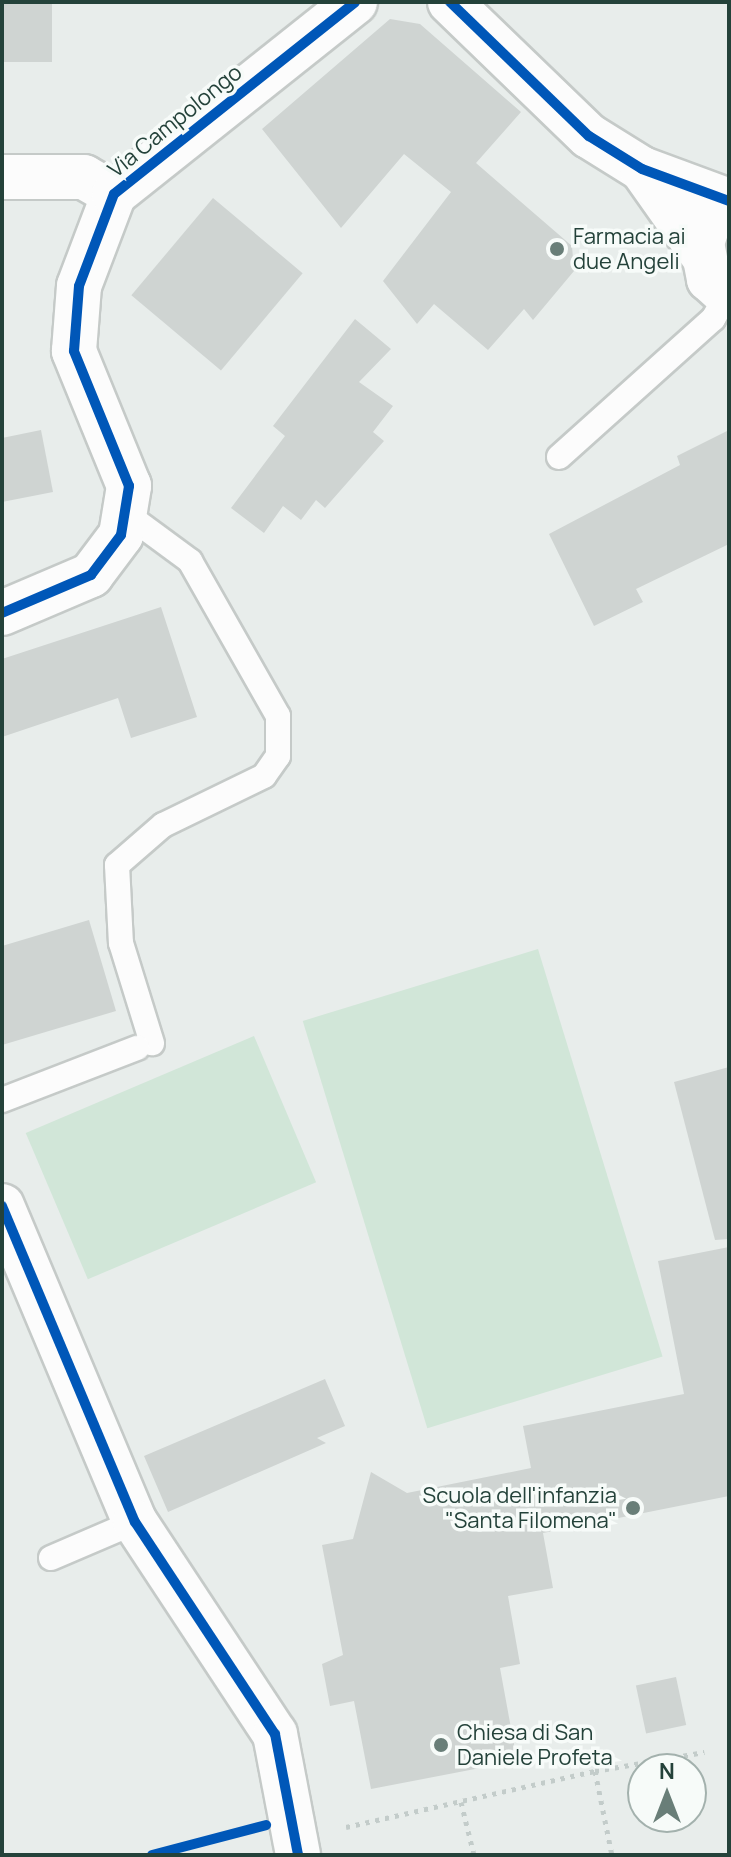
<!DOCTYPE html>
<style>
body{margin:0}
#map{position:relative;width:731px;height:1857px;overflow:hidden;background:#e8edeb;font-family:Manrope,sans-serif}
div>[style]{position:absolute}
.green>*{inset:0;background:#d1e6d8;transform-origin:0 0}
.building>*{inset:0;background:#cfd4d2;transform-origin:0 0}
.path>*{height:5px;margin-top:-2.5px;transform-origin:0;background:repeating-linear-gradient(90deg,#c3ccca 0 4px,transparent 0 10px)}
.roads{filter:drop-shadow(2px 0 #c5cac8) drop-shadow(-2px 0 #c5cac8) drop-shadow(0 2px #c5cac8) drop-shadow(0 -2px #c5cac8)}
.lane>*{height:24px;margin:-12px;padding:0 12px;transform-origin:12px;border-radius:12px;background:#fcfcfc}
.street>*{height:44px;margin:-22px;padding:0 22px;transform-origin:22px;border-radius:22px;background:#fcfcfc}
.secondary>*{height:44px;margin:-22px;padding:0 22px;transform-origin:22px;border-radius:22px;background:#fcfcfc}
.cycleway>*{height:10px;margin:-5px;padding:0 5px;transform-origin:5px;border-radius:5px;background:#0057b8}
.dots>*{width:22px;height:22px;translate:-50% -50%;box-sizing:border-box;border:4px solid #f7fbf9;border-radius:50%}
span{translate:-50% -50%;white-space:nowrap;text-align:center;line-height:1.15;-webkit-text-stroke:7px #f7fbf9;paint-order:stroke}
.street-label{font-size:22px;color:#24423a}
.poi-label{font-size:22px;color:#24423a}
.left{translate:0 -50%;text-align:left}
.right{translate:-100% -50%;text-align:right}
.frame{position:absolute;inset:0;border:4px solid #24423a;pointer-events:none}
.north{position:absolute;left:627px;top:1753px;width:80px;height:80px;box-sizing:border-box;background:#f7fbf9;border:2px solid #a3b1ad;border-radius:50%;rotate:0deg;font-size:22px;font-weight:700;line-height:32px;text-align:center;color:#24423a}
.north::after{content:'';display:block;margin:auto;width:28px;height:36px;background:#697e78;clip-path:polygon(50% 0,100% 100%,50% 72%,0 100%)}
</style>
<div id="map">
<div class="green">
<div style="left:538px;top:949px;width:426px;height:246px;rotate:73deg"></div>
<div style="left:254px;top:1036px;width:159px;height:248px;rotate:67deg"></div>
</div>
<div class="building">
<div style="left:2px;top:2px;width:50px;height:60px"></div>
<div style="clip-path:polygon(390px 19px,420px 24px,521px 112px,476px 163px,572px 246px,574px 271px,533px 320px,524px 309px,488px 350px,434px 304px,417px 324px,383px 281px,451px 192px,404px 154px,341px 228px,262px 129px)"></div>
<div style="left:213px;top:198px;width:117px;height:127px;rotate:40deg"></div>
<div style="clip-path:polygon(355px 319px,391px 349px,359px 382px,393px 406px,373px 432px,384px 441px,325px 508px,316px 500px,301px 520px,283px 506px,264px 533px,231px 508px,285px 436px,273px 426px)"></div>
<div style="clip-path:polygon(41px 430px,53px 492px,2px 502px,2px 438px)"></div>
<div style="clip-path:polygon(729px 430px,729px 544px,636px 589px,643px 602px,594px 626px,549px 534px,680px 465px,677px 456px)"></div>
<div style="clip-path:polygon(161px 607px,197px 717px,131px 738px,118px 698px,2px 737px,2px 659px)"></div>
<div style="clip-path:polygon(89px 920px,116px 1011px,2px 1045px,2px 946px)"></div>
<div style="clip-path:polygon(729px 1067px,729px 1239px,715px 1240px,674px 1082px)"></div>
<div style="clip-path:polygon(729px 1247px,729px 1496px,543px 1533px,553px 1588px,508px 1596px,520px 1664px,500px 1668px,517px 1761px,371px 1789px,354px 1701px,330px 1706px,322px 1664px,343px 1655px,322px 1545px,353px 1539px,371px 1472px,407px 1493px,531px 1468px,523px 1426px,684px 1394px,658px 1261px)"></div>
<div style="clip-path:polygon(325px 1379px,345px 1426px,317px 1438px,326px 1443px,168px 1512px,144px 1456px)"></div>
<div style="left:676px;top:1677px;width:49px;height:41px;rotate:78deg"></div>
</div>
<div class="path">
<div style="left:595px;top:1771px;width:86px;rotate:78.6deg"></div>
<div style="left:461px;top:1802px;width:55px;rotate:76.2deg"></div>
<div style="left:346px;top:1827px;width:255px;rotate:-12.7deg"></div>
<div style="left:595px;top:1771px;width:111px;rotate:-9.9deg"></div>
</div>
<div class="roads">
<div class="lane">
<div style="left:559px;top:457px;width:207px;rotate:-41.9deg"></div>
<div style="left:713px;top:319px;width:28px;rotate:-60deg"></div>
<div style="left:125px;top:513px;width:81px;rotate:36.4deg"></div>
<div style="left:190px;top:561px;width:178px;rotate:60.4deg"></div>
<div style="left:278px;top:716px;width:40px;rotate:90deg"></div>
<div style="left:278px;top:756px;width:24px;rotate:125deg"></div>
<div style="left:264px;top:776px;width:112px;rotate:154.1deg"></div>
<div style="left:163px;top:825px;width:61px;rotate:139deg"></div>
<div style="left:117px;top:865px;width:78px;rotate:87.1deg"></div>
<div style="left:121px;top:943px;width:105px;rotate:72.8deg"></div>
<div style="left:2px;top:1100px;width:145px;rotate:-21.1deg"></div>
<div style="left:51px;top:1558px;width:91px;rotate:-23.2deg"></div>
</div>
<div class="street">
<div style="left:2px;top:177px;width:82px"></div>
<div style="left:84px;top:177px;width:34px;rotate:30deg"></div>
<div style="left:2px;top:613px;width:97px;rotate:-23.1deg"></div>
<div style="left:91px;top:575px;width:50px;rotate:-53.1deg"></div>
<div style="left:121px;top:535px;width:50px;rotate:-80.7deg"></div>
<div style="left:129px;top:486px;width:146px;rotate:-112.2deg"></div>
<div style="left:74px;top:351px;width:65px;rotate:-85.6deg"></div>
<div style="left:79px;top:286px;width:98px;rotate:-69.2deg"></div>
<div style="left:114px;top:194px;width:308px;rotate:-38.5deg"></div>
<div style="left:2px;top:1206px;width:343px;rotate:67.2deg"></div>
<div style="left:135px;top:1522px;width:254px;rotate:56.6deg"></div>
<div style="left:275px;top:1734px;width:123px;rotate:79.2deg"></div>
</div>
<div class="secondary">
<div style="left:450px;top:2px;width:193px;rotate:44deg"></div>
<div style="left:589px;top:136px;width:62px;rotate:31.9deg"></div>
<div style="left:642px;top:169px;width:93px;rotate:20.2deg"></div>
<div style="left:642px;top:169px;width:104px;rotate:54.8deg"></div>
<div style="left:729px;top:205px;width:29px;rotate:136deg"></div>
<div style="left:708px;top:225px;width:19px;rotate:108deg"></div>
<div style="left:702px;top:243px;width:37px;rotate:79deg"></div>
<div style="left:709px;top:279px;width:27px;rotate:42deg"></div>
</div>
</div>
<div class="cycleway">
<div style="left:450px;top:2px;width:193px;rotate:44deg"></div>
<div style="left:589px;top:136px;width:62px;rotate:31.9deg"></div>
<div style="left:642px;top:169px;width:93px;rotate:20.2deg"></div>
<div style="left:2px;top:613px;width:97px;rotate:-23.1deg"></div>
<div style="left:91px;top:575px;width:50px;rotate:-53.1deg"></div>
<div style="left:121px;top:535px;width:50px;rotate:-80.7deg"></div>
<div style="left:129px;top:486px;width:146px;rotate:-112.2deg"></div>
<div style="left:74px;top:351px;width:65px;rotate:-85.6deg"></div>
<div style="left:79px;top:286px;width:98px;rotate:-69.2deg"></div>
<div style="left:114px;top:194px;width:308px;rotate:-38.5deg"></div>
<div style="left:2px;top:1206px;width:343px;rotate:67.2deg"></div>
<div style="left:135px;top:1522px;width:254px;rotate:56.6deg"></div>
<div style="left:275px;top:1734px;width:123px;rotate:79.2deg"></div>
<div style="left:152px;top:1855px;width:118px;rotate:-14.7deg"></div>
</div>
<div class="dots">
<div style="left:557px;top:249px;background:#697e78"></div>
<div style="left:633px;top:1508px;background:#697e78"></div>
<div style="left:441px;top:1745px;background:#697e78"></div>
</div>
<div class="street-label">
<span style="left:175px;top:121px;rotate:-39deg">Via Campolongo</span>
</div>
<div class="poi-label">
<span class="left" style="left:573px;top:249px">Farmacia ai<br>due Angeli</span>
<span class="right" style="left:617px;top:1508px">Scuola dell'infanzia<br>"Santa Filomena"</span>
<span class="left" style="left:457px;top:1745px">Chiesa di San<br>Daniele Profeta</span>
</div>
<div class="frame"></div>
<div class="north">N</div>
</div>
